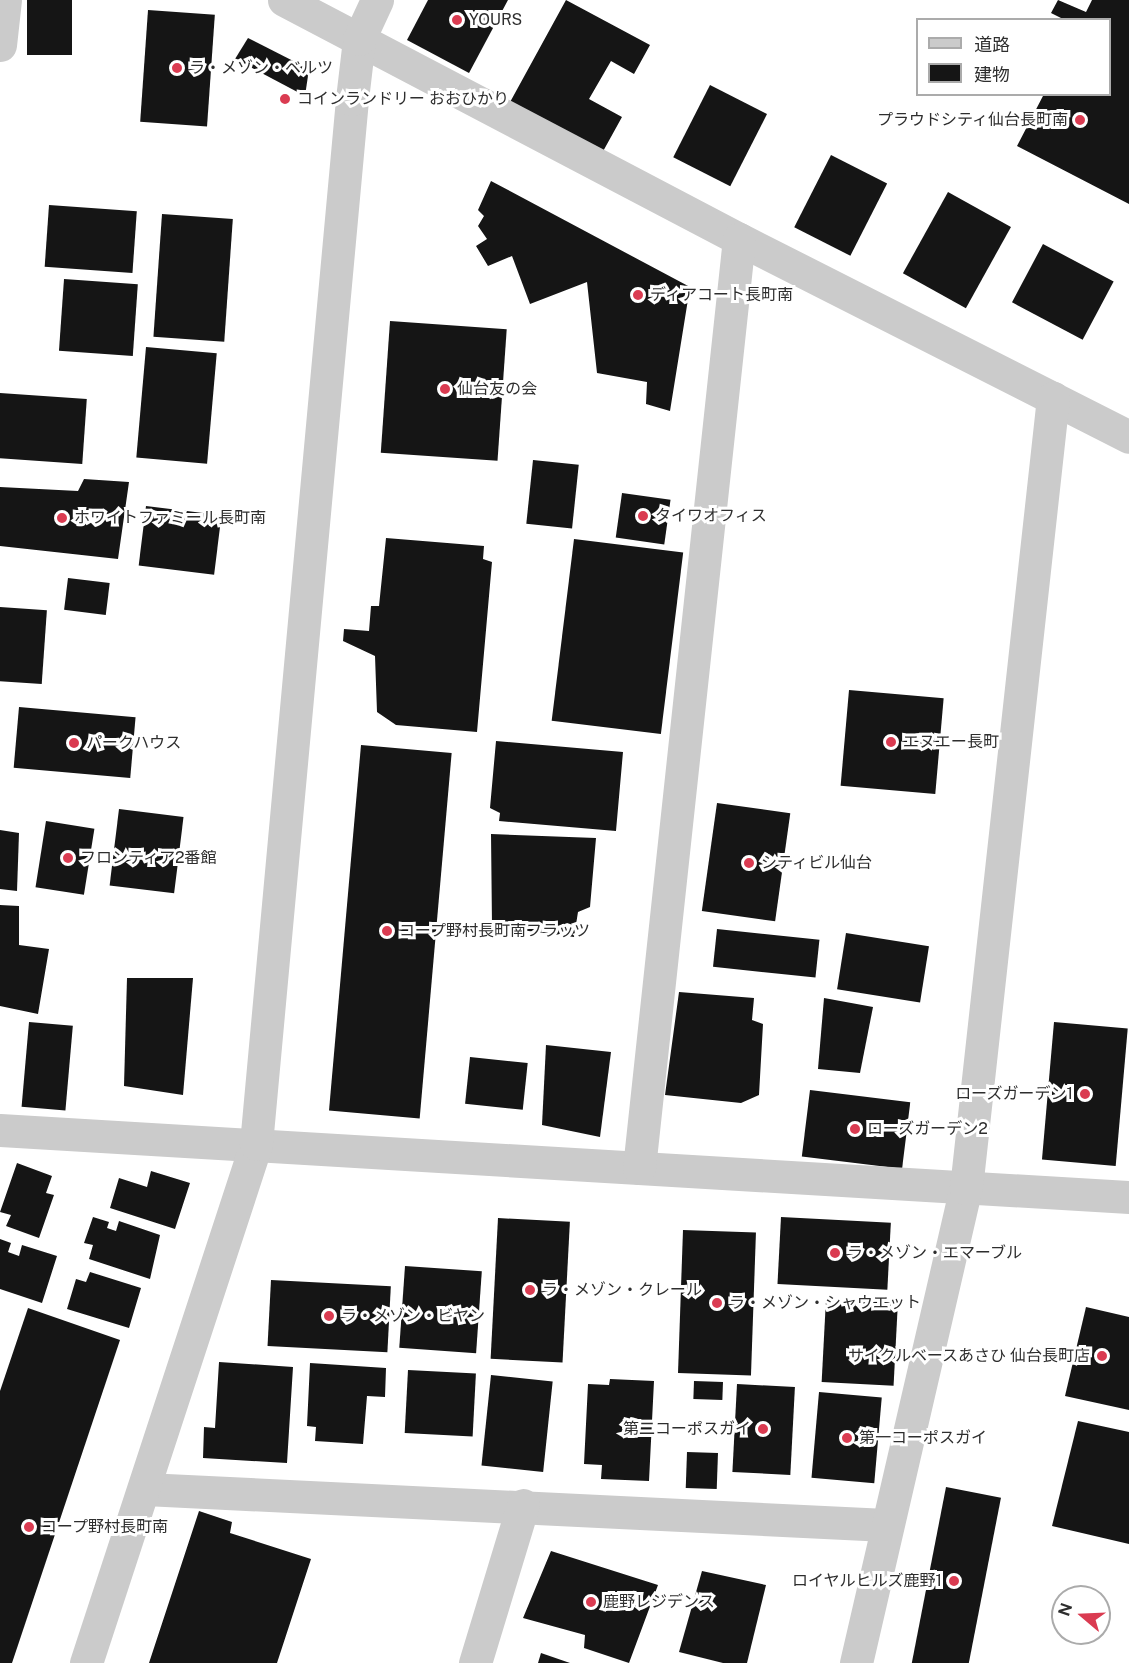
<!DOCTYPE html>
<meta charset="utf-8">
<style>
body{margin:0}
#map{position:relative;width:1129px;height:1663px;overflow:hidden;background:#fff;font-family:"Public Sans","Noto Sans JP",sans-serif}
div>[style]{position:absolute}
.building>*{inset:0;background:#151515;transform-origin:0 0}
.street>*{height:33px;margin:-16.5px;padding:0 16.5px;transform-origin:16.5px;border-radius:16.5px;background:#cbcbcb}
.dots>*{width:16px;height:16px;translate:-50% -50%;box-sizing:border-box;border:3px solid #fff;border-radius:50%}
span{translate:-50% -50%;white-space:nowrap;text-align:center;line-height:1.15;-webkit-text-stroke:6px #fff;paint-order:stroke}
.poi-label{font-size:16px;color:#2e2e2e}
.left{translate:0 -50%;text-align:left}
.right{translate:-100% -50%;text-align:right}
.legend{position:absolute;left:916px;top:18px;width:195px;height:78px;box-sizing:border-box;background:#fff;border:2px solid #ababab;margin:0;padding:8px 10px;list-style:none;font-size:18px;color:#2e2e2e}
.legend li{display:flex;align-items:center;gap:12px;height:30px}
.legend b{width:30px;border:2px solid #ababab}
.north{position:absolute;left:1051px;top:1585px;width:60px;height:60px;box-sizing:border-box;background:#fff;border:2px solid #ababab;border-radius:50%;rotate:289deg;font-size:16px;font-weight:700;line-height:24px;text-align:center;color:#2e2e2e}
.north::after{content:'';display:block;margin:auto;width:21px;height:27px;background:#da3b51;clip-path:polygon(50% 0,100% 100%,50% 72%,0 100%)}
</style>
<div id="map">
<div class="building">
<div style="left:27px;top:0;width:45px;height:55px"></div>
<div style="clip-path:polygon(428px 0,508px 0,469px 73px,407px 40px)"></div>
<div style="clip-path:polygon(566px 0,650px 45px,634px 74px,611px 61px,589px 99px,622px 117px,601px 155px,509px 104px)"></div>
<div style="clip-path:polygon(1058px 0,1086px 12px,1092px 0,1129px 0,1129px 204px,1017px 146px,1044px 94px,1110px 94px,1110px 20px,1065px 20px,1051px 13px)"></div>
<div style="left:148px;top:10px;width:67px;height:112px;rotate:4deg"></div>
<div style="clip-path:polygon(248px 38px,309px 69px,305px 96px,235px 59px)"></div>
<div style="left:710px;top:85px;width:64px;height:81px;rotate:27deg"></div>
<div style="left:831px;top:155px;width:63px;height:81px;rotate:27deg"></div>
<div style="clip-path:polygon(491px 181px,690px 287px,670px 411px,646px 404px,647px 382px,597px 373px,587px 282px,530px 304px,512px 256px,488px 266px,476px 246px,487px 239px,478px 226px,484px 216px,478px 210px)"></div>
<div style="left:948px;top:192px;width:72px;height:93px;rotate:29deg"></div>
<div style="left:49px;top:205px;width:88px;height:62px;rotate:4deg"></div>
<div style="left:162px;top:214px;width:71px;height:123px;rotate:4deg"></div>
<div style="left:1043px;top:244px;width:80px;height:66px;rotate:28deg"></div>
<div style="left:64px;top:279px;width:74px;height:72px;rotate:4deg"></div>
<div style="left:390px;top:321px;width:117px;height:132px;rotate:4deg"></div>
<div style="left:146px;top:347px;width:71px;height:111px;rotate:5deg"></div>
<div style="left:0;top:393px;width:87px;height:65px;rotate:4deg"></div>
<div style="left:533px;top:460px;width:46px;height:64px;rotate:6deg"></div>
<div style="clip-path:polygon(84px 479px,129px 482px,118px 559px,0 546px,0 487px,78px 491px)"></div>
<div style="left:622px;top:493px;width:49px;height:45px;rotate:8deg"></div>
<div style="left:146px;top:506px;width:76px;height:60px;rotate:7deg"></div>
<div style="clip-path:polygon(386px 538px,484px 546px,483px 559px,492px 562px,477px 732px,396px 725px,377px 712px,375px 656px,343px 641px,344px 629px,369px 631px,371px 606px,379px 606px)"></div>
<div style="left:574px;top:539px;width:110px;height:183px;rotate:7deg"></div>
<div style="left:68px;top:578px;width:42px;height:32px;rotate:7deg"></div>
<div style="left:0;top:607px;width:47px;height:74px;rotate:4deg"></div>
<div style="left:849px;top:690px;width:95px;height:96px;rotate:5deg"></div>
<div style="left:19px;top:707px;width:117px;height:61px;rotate:5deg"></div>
<div style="clip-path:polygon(496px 741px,623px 752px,616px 831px,499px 821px,500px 813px,490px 808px)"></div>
<div style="left:361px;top:745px;width:91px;height:367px;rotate:5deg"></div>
<div style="left:717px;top:803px;width:74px;height:109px;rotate:8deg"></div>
<div style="left:119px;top:809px;width:65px;height:77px;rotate:7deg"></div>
<div style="left:46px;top:821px;width:49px;height:67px;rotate:9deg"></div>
<div style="clip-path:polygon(0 830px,19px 833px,17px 891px,0 889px)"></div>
<div style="clip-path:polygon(491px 834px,596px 838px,590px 907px,578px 912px,574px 937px,492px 926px)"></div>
<div style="clip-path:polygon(0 905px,19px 906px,19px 945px,49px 949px,38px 1014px,0 1006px)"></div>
<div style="left:717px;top:929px;width:103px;height:38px;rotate:6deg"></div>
<div style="left:846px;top:933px;width:84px;height:57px;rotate:9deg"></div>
<div style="clip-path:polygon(127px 978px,193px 978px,183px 1095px,124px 1086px)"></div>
<div style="clip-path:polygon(679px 992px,754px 998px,752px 1020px,763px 1024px,759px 1095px,741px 1103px,665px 1095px)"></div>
<div style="clip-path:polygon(824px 998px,873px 1007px,860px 1073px,818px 1069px)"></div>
<div style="left:29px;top:1022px;width:44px;height:85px;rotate:5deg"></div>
<div style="left:1054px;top:1022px;width:74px;height:138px;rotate:5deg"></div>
<div style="clip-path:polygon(546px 1045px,611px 1052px,600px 1137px,542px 1125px)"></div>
<div style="left:470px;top:1057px;width:58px;height:47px;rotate:6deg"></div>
<div style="left:810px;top:1090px;width:101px;height:67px;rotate:7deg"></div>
<div style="clip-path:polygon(17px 1163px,52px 1176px,46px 1193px,54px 1195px,39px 1238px,6px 1226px,11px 1215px,0 1212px)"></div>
<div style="clip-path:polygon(151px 1171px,190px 1183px,175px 1229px,110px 1208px,119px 1178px,147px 1187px)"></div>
<div style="clip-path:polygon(93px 1217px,109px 1222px,107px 1228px,116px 1231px,119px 1221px,160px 1235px,150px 1279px,89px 1259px,93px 1245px,84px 1243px)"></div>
<div style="left:781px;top:1217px;width:110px;height:67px;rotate:3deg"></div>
<div style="left:498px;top:1218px;width:72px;height:141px;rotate:3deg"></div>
<div style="left:683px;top:1230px;width:73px;height:143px;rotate:2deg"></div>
<div style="clip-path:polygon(0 1239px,11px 1243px,8px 1252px,19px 1256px,22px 1245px,57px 1256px,42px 1303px,0 1289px)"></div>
<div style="left:405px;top:1266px;width:77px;height:82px;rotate:4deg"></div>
<div style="clip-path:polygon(90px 1272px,141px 1288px,129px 1328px,67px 1309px,76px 1279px,86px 1282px)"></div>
<div style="left:271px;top:1280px;width:120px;height:66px;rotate:3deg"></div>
<div style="left:826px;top:1299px;width:72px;height:83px;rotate:3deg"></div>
<div style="clip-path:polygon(1086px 1307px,1129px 1317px,1129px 1410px,1065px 1396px)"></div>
<div style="clip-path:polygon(28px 1308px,120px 1340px,12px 1663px,0 1663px,0 1391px)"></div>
<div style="clip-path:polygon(219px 1362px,293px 1367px,287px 1463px,203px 1458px,204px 1427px,215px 1428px)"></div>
<div style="clip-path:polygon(310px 1363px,386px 1368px,385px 1397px,367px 1396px,363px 1444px,315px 1441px,316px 1427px,307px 1426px)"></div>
<div style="left:408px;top:1370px;width:68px;height:63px;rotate:3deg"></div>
<div style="left:491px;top:1375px;width:62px;height:91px;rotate:6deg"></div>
<div style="clip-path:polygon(610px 1379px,654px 1381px,649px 1481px,601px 1479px,602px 1465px,584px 1464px,588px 1384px,609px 1385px)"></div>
<div style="left:694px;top:1381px;width:29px;height:18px;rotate:2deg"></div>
<div style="left:737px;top:1384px;width:58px;height:88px;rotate:3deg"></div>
<div style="left:819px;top:1392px;width:63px;height:86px;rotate:5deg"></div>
<div style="clip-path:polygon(1078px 1421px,1129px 1432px,1129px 1544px,1052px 1526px)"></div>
<div style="left:687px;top:1452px;width:31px;height:36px;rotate:2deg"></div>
<div style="left:946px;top:1487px;width:56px;height:181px;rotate:11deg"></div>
<div style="clip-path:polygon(199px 1511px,232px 1522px,230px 1533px,311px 1559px,277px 1663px,149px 1663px)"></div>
<div style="clip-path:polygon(551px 1551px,658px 1585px,629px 1663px,584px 1648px,585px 1635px,523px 1618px)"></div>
<div style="clip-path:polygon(702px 1571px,766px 1585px,747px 1663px,723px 1663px,679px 1652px)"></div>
<div style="clip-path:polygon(541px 1653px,570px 1663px,538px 1663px)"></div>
</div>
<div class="street">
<div style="left:284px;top:0;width:514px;rotate:27.71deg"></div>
<div style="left:739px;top:239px;width:437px;rotate:26.9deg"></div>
<div style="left:0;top:45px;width:45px;rotate:-83.7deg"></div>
<div style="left:0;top:1130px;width:1131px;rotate:3.4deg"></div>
<div style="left:639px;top:1168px;width:934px;rotate:-83.86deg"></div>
<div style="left:145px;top:1489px;width:742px;rotate:2.78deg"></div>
<div style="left:86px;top:1663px;width:546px;rotate:-71.86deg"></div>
<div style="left:256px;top:1144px;width:1049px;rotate:-84.75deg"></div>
<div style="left:352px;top:99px;width:60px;rotate:-83.3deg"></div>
<div style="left:359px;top:39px;width:43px;rotate:-65.2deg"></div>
<div style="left:475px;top:1663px;width:165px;rotate:-73.1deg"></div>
<div style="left:856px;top:1663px;width:488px;rotate:-77deg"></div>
<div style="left:966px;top:1188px;width:795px;rotate:-83.72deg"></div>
</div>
<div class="dots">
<div style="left:457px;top:20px;background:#da3b51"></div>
<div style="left:177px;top:68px;background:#da3b51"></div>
<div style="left:285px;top:99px;background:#da3b51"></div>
<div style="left:1080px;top:120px;background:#da3b51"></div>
<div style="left:638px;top:295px;background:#da3b51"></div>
<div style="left:445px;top:389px;background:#da3b51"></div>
<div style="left:643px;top:516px;background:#da3b51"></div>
<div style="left:62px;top:518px;background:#da3b51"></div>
<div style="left:891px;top:742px;background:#da3b51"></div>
<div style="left:74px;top:743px;background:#da3b51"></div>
<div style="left:68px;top:858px;background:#da3b51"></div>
<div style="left:749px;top:863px;background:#da3b51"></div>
<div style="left:387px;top:931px;background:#da3b51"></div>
<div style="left:1085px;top:1094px;background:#da3b51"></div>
<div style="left:855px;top:1129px;background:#da3b51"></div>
<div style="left:835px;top:1253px;background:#da3b51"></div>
<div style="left:530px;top:1290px;background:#da3b51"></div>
<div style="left:717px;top:1303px;background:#da3b51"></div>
<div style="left:329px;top:1316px;background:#da3b51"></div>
<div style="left:1102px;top:1356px;background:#da3b51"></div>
<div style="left:763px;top:1429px;background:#da3b51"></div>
<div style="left:847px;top:1438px;background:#da3b51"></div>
<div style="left:29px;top:1527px;background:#da3b51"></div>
<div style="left:954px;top:1581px;background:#da3b51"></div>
<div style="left:591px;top:1602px;background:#da3b51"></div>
</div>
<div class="poi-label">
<span class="left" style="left:469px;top:20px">YOURS</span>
<span class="left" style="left:189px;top:68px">ラ・メゾン・ベルツ</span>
<span class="left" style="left:297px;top:99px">コインランドリー おおひかり</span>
<span class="right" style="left:1068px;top:120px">プラウドシティ仙台長町南</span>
<span class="left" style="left:650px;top:295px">ディアコート長町南</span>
<span class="left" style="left:457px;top:389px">仙台友の会</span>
<span class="left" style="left:655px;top:516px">タイワオフィス</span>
<span class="left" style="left:74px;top:518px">ホワイトファミール長町南</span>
<span class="left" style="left:903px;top:742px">エヌエー長町</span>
<span class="left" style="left:86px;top:743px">パークハウス</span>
<span class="left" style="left:80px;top:858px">フロンティア2番館</span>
<span class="left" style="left:761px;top:863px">シティビル仙台</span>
<span class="left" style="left:399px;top:931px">コープ野村長町南フラッツ</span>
<span class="right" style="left:1073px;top:1094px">ローズガーデン1</span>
<span class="left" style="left:867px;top:1129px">ローズガーデン2</span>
<span class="left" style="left:847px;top:1253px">ラ・メゾン・エマーブル</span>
<span class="left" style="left:542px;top:1290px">ラ・メゾン・クレール</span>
<span class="left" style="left:729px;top:1303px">ラ・メゾン・シャウエット</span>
<span class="left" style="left:341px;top:1316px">ラ・メゾン・ビヤン</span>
<span class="right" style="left:1090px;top:1356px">サイクルベースあさひ 仙台長町店</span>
<span class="right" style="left:751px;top:1429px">第二コーポスガイ</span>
<span class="left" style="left:859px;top:1438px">第一コーポスガイ</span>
<span class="left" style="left:41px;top:1527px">コープ野村長町南</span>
<span class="right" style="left:942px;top:1581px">ロイヤルヒルズ鹿野1</span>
<span class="left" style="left:603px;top:1602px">鹿野レジデンス</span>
</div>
<ul class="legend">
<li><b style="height:8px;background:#cbcbcb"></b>道路</li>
<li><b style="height:16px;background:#151515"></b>建物</li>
</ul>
<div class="north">N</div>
</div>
